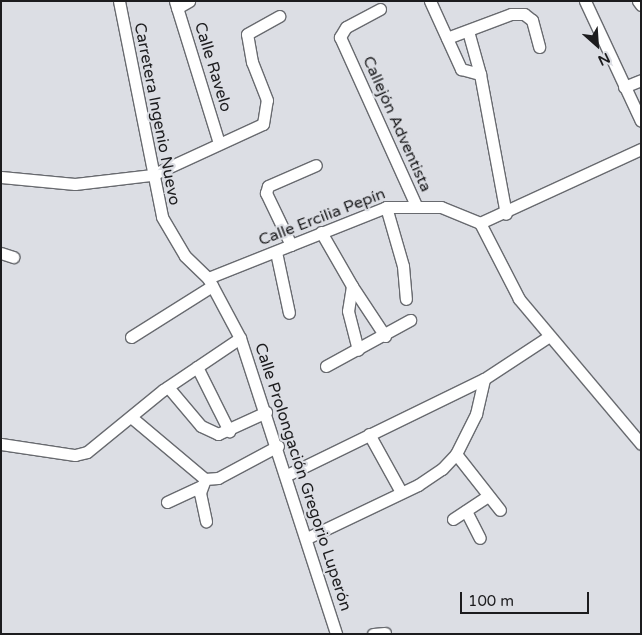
<!DOCTYPE html>
<meta charset="utf-8">
<style>
body{margin:0}
#map{position:relative;width:642px;height:635px;overflow:hidden;background:#dcdee4;font-family:"Varela Round",sans-serif}
div>[style]{position:absolute}
.roads{filter:drop-shadow(1px 0 #686a6f) drop-shadow(-1px 0 #686a6f) drop-shadow(0 1px #686a6f) drop-shadow(0 -1px #686a6f)}
.minor>*{height:11px;margin:-5.5px;padding:0 5.5px;transform-origin:5.5px;border-radius:5.5px;background:#fff}
span{translate:-50% -50%;white-space:nowrap;text-align:center;line-height:1.15;-webkit-text-stroke:4.5px #dcdee4;paint-order:stroke}
.street-label{font-size:16px;color:#1c1c1e}
.frame{position:absolute;inset:0;border:2px solid #1c1c1e;pointer-events:none}
.north{position:absolute;left:572px;top:20px;width:50px;height:50px;-webkit-text-stroke:4px #dcdee4;paint-order:stroke;rotate:154deg;font-size:14px;font-weight:700;line-height:20px;text-align:center;color:#1c1c1e}
.north::after{content:'';display:block;margin:auto;width:18px;height:22px;background:#1c1c1e;clip-path:polygon(50% 0,100% 100%,50% 72%,0 100%)}
.scale{position:absolute;left:460px;top:592px;width:129px;height:22px;box-sizing:border-box;border:2px solid #1c1c1e;border-top:0;padding-left:6px;font-size:15px;line-height:18px;white-space:nowrap;color:#1c1c1e;-webkit-text-stroke:4px #dcdee4;paint-order:stroke}
</style>
<div id="map">
<div class="roads">
<div class="minor">
<div style="left:119px;top:1px;width:220px;rotate:78.7deg"></div>
<div style="left:162px;top:217px;width:45px;rotate:59.5deg"></div>
<div style="left:185px;top:256px;width:32px;rotate:44deg"></div>
<div style="left:208px;top:278px;width:68px;rotate:61.9deg"></div>
<div style="left:240px;top:338px;width:311px;rotate:72deg"></div>
<div style="left:175px;top:1px;width:149px;rotate:72.8deg"></div>
<div style="left:430px;top:1px;width:75px;rotate:65.5deg"></div>
<div style="left:461px;top:69px;width:20px;rotate:15deg"></div>
<div style="left:585px;top:1px;width:132px;rotate:65deg"></div>
<div style="left:638px;top:1px;width:5px;rotate:53deg"></div>
<div style="left:177px;top:8px;width:14px;rotate:-30deg"></div>
<div style="left:380px;top:9px;width:38px;rotate:152deg"></div>
<div style="left:346px;top:27px;width:12px;rotate:121deg"></div>
<div style="left:340px;top:37px;width:184px;rotate:65.7deg"></div>
<div style="left:468px;top:31px;width:45px;rotate:74.4deg"></div>
<div style="left:480px;top:74px;width:142px;rotate:79.5deg"></div>
<div style="left:447px;top:38px;width:68px;rotate:-20.6deg"></div>
<div style="left:511px;top:14px;width:13px"></div>
<div style="left:524px;top:14px;width:10px;rotate:37deg"></div>
<div style="left:532px;top:20px;width:28px;rotate:75deg"></div>
<div style="left:624px;top:87px;width:18px;rotate:-22deg"></div>
<div style="left:1px;top:177px;width:74px;rotate:5.4deg"></div>
<div style="left:75px;top:184px;width:78px;rotate:-6.7deg"></div>
<div style="left:152px;top:175px;width:122px;rotate:-24.7deg"></div>
<div style="left:263px;top:124px;width:24px;rotate:-81deg"></div>
<div style="left:267px;top:100px;width:41px;rotate:-111.5deg"></div>
<div style="left:252px;top:62px;width:28px;rotate:-100deg"></div>
<div style="left:247px;top:34px;width:37px;rotate:-29deg"></div>
<div style="left:386px;top:207px;width:61px;rotate:73.9deg"></div>
<div style="left:403px;top:266px;width:33px;rotate:85deg"></div>
<div style="left:480px;top:223px;width:85px;rotate:62.8deg"></div>
<div style="left:519px;top:299px;width:189px;rotate:49.9deg"></div>
<div style="left:321px;top:232px;width:62px;rotate:60.1deg"></div>
<div style="left:352px;top:286px;width:25px;rotate:99deg"></div>
<div style="left:348px;top:311px;width:40px;rotate:75.6deg"></div>
<div style="left:291px;top:245px;width:58px;rotate:-115.7deg"></div>
<div style="left:266px;top:193px;width:7px;rotate:-74deg"></div>
<div style="left:268px;top:186px;width:52px;rotate:-23.6deg"></div>
<div style="left:276px;top:252px;width:62px;rotate:78deg"></div>
<div style="left:1px;top:253px;width:13px;rotate:18deg"></div>
<div style="left:208px;top:278px;width:192px;rotate:-21.7deg"></div>
<div style="left:386px;top:207px;width:55px"></div>
<div style="left:441px;top:207px;width:42px;rotate:22.3deg"></div>
<div style="left:480px;top:223px;width:177px;rotate:-24.7deg"></div>
<div style="left:352px;top:286px;width:60px;rotate:56.6deg"></div>
<div style="left:131px;top:337px;width:96px;rotate:-32.2deg"></div>
<div style="left:326px;top:366px;width:96px;rotate:-28.7deg"></div>
<div style="left:197px;top:367px;width:72px;rotate:63.4deg"></div>
<div style="left:168px;top:387px;width:51px;rotate:49.8deg"></div>
<div style="left:201px;top:426px;width:19px;rotate:25deg"></div>
<div style="left:218px;top:434px;width:53px;rotate:-24.6deg"></div>
<div style="left:131px;top:417px;width:97px;rotate:40deg"></div>
<div style="left:205px;top:479px;width:13px;rotate:-4deg"></div>
<div style="left:218px;top:478px;width:68px;rotate:-28.1deg"></div>
<div style="left:369px;top:434px;width:66px;rotate:61.1deg"></div>
<div style="left:1px;top:444px;width:75px;rotate:8.5deg"></div>
<div style="left:75px;top:455px;width:12px;rotate:-14deg"></div>
<div style="left:87px;top:452px;width:98px;rotate:-39.2deg"></div>
<div style="left:163px;top:390px;width:93px;rotate:-34deg"></div>
<div style="left:456px;top:454px;width:71px;rotate:51.8deg"></div>
<div style="left:287px;top:475px;width:219px;rotate:-26deg"></div>
<div style="left:484px;top:379px;width:77px;rotate:-33.3deg"></div>
<div style="left:205px;top:479px;width:15px;rotate:110deg"></div>
<div style="left:200px;top:493px;width:29px;rotate:78deg"></div>
<div style="left:167px;top:502px;width:38px;rotate:-25deg"></div>
<div style="left:466px;top:511px;width:30px;rotate:63deg"></div>
<div style="left:453px;top:519px;width:42px;rotate:-33.3deg"></div>
<div style="left:307px;top:538px;width:123px;rotate:-25.5deg"></div>
<div style="left:418px;top:485px;width:29px;rotate:-34deg"></div>
<div style="left:442px;top:469px;width:21px;rotate:-47deg"></div>
<div style="left:456px;top:454px;width:45px;rotate:-63.4deg"></div>
<div style="left:476px;top:414px;width:36px;rotate:-77deg"></div>
<div style="left:373px;top:634px;width:12px;rotate:-5deg"></div>
</div>
</div>
<div class="street-label">
<span style="left:213px;top:67px;rotate:73deg">Calle Ravelo</span>
<span style="left:157px;top:114px;rotate:79deg">Carretera Ingenio Nuevo</span>
<span style="left:397px;top:124px;rotate:66deg">Callejón Adventista</span>
<span style="left:322px;top:217px;rotate:-21deg">Calle Ercilia Pepín</span>
<span style="left:303px;top:477px;rotate:72deg">Calle Prolongación Gregorio Luperón</span>
</div>
<div class="frame"></div>
<div class="north">N</div>
<div class="scale">100 m</div>
</div>
